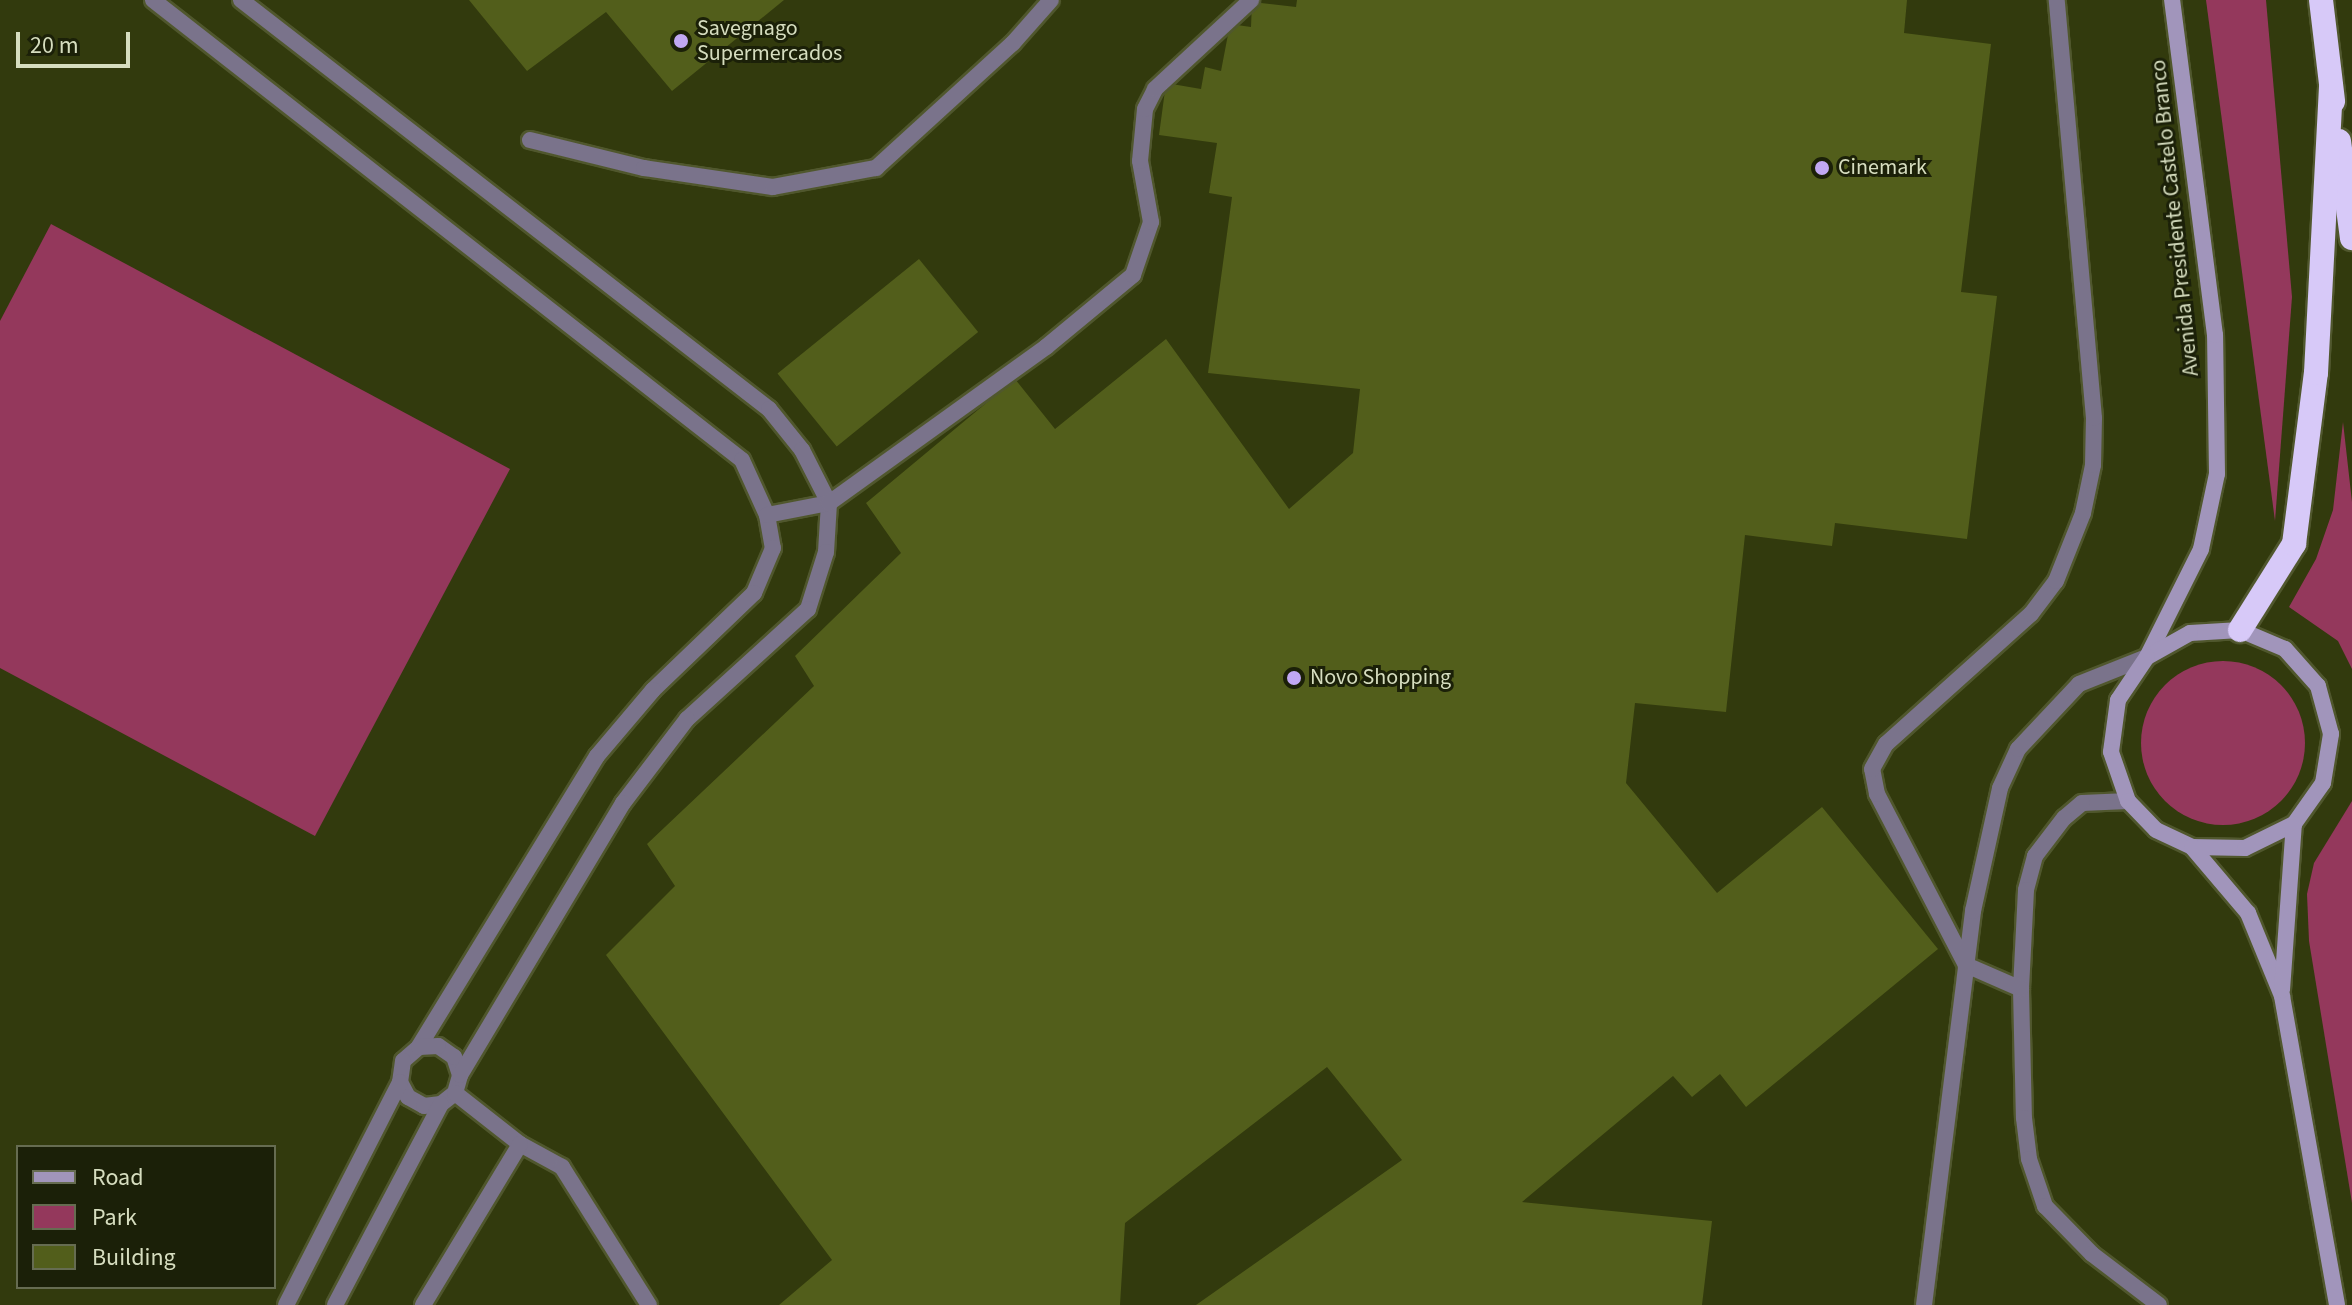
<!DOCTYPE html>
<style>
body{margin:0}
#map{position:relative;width:2352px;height:1305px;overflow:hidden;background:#323a0d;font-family:"Source Sans 3",sans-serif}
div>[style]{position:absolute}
.green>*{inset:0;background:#94385c}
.round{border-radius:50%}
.building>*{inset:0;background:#525e1b;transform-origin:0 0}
.roads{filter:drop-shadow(2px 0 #50572d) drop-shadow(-2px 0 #50572d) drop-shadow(0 2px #50572d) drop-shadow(0 -2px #50572d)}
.service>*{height:16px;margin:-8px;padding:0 8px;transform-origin:8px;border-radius:8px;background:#7a738b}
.secondary>*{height:16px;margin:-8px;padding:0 8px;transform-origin:8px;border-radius:8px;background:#a195bb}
.motorway>*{height:24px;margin:-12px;padding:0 12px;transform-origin:12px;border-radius:12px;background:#d7c9f8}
.dots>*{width:22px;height:22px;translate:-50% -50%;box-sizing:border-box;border:4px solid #1b2008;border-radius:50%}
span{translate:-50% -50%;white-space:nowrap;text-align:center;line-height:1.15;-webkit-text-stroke:6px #1b2008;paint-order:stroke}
.poi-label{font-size:22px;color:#d6ddbf}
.left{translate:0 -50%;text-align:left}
.street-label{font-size:22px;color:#d6ddbf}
.legend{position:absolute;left:16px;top:1145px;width:260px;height:144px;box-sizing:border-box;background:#1b2008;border:2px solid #666c51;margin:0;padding:10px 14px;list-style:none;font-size:24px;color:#d6ddbf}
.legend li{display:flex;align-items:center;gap:16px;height:40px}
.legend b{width:40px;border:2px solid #666c51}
.scale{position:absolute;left:16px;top:32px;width:114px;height:36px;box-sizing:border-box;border:4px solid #d6ddbf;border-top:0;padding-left:10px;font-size:24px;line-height:28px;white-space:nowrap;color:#d6ddbf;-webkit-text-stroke:6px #1b2008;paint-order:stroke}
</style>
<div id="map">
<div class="green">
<div style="clip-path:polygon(2206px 0,2266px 0,2292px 297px,2275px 521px)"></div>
<div style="clip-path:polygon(51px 224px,510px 469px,315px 836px,0 668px,0 321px)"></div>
<div style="clip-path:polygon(2343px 422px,2352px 502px,2352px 669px,2338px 641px,2289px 607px,2316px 559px,2333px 510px)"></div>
<div class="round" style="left:2141px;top:661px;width:164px;height:164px"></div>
<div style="clip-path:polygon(2352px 801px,2352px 1203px,2309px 941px,2307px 894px,2314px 863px)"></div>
</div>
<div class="building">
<div style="clip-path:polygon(469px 0,784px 0,672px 91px,606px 12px,527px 71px)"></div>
<div style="clip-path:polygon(1297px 0,1907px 0,1904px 33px,1991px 44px,1961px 292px,1997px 296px,1967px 539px,1835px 523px,1832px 546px,1745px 535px,1726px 712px,1635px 703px,1626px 783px,1717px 893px,1822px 807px,1938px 949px,1746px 1107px,1720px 1074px,1692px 1097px,1673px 1076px,1522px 1202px,1712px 1221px,1702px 1305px,1196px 1305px,1402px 1160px,1327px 1067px,1125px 1223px,1120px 1305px,779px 1305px,832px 1260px,606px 955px,675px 886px,647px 844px,814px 686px,795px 656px,901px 553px,866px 503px,1015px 379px,1055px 429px,1166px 339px,1289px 509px,1353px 453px,1360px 389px,1208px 373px,1232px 197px,1209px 193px,1217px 143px,1159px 135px,1166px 83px,1201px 89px,1205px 67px,1221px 71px,1230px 24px,1251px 27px,1252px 2px,1296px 7px)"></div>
<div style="left:919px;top:259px;width:94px;height:182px;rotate:51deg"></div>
</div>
<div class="roads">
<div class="service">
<div style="left:153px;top:0;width:747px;rotate:37.99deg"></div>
<div style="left:742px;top:460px;width:60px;rotate:65.6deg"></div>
<div style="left:767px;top:515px;width:34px;rotate:80deg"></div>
<div style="left:773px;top:548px;width:49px;rotate:112.9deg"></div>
<div style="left:754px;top:593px;width:140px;rotate:136.2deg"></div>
<div style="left:653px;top:690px;width:87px;rotate:130.3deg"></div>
<div style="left:597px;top:756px;width:341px;rotate:121.5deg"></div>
<div style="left:419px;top:1047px;width:21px;rotate:139deg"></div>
<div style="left:403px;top:1061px;width:21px;rotate:98deg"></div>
<div style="left:400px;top:1082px;width:17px;rotate:62deg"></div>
<div style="left:408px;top:1097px;width:18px;rotate:29deg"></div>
<div style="left:424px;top:1106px;width:17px;rotate:-7deg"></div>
<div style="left:441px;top:1104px;width:18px;rotate:-38deg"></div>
<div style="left:455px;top:1093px;width:19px;rotate:-74deg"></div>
<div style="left:460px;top:1075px;width:19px;rotate:-108deg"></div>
<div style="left:454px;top:1057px;width:19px;rotate:-145deg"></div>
<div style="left:438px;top:1046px;width:19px;rotate:177deg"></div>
<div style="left:241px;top:0;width:668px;rotate:37.76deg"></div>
<div style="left:769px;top:409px;width:53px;rotate:51.2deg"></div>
<div style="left:802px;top:450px;width:59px;rotate:63deg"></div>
<div style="left:829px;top:503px;width:49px;rotate:93.5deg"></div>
<div style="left:826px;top:552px;width:60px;rotate:107.5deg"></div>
<div style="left:808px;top:609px;width:164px;rotate:137.7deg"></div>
<div style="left:687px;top:719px;width:106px;rotate:127.3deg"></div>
<div style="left:623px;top:803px;width:317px;rotate:120.9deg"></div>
<div style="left:530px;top:140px;width:117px;rotate:13.8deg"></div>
<div style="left:644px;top:168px;width:130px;rotate:8.4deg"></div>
<div style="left:773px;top:187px;width:105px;rotate:-10.5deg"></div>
<div style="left:876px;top:168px;width:185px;rotate:-42.4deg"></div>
<div style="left:1013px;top:43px;width:57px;rotate:-48.5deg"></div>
<div style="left:767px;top:515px;width:63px;rotate:-11deg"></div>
<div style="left:829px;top:503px;width:267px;rotate:-35.7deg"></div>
<div style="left:1046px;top:347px;width:113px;rotate:-39.6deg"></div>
<div style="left:1133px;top:275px;width:56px;rotate:-71.2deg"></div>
<div style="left:1151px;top:222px;width:62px;rotate:-100.2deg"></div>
<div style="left:1140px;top:161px;width:52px;rotate:-84.5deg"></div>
<div style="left:1145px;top:109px;width:22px;rotate:-63deg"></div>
<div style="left:1155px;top:89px;width:131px;rotate:-42.8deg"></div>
<div style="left:2128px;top:801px;width:46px;rotate:177.5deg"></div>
<div style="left:2082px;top:803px;width:23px;rotate:140deg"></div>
<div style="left:2064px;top:818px;width:48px;rotate:127.3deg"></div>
<div style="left:2035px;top:856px;width:35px;rotate:105deg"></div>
<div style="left:2026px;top:890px;width:99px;rotate:92.9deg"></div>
<div style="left:2021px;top:989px;width:129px;rotate:88.7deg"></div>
<div style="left:2024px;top:1118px;width:41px;rotate:83deg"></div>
<div style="left:2029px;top:1159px;width:50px;rotate:71.2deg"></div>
<div style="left:2045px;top:1206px;width:67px;rotate:45.6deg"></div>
<div style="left:2092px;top:1254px;width:84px;rotate:37.3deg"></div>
<div style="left:2021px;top:989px;width:60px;rotate:-156.4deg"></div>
<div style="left:1966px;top:965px;width:193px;rotate:-117.5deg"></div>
<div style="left:1877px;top:794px;width:25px;rotate:-101deg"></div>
<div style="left:1872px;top:769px;width:29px;rotate:-61deg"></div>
<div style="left:1886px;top:744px;width:195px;rotate:-41.9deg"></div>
<div style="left:2031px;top:614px;width:41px;rotate:-52.9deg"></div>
<div style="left:2056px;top:581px;width:73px;rotate:-68.3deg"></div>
<div style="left:2083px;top:513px;width:49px;rotate:-78.2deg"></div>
<div style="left:2093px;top:465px;width:47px;rotate:-88.8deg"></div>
<div style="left:2094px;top:418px;width:420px;rotate:-95.1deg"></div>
<div style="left:455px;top:1093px;width:83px;rotate:38.1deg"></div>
<div style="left:520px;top:1144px;width:48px;rotate:28.7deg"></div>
<div style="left:562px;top:1167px;width:163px;rotate:57.8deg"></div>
<div style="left:286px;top:1305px;width:250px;rotate:-62.9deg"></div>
<div style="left:335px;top:1305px;width:227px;rotate:-62.2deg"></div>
<div style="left:423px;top:1305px;width:188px;rotate:-58.9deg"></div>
<div style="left:1924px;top:1305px;width:397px;rotate:-82.9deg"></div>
<div style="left:1973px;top:911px;width:126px;rotate:-77.6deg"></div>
<div style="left:2000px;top:788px;width:43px;rotate:-65.2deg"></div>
<div style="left:2018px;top:749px;width:89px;rotate:-46.8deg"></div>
<div style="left:2079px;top:684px;width:73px;rotate:-21.7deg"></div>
</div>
<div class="secondary">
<div style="left:2147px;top:657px;width:121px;rotate:-63.4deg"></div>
<div style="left:2201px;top:549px;width:77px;rotate:-78deg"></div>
<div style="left:2217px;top:474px;width:139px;rotate:-90.8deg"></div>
<div style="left:2215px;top:335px;width:338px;rotate:-97.3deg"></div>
<div style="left:2192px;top:847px;width:53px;rotate:1.1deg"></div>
<div style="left:2245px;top:848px;width:55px;rotate:-26.1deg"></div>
<div style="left:2294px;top:824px;width:50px;rotate:-54.7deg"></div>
<div style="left:2323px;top:783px;width:50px;rotate:-80.7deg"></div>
<div style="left:2331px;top:734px;width:50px;rotate:-105.2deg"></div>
<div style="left:2318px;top:686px;width:50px;rotate:-131.7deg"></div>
<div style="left:2285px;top:649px;width:49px;rotate:-157.1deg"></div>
<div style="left:2240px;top:630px;width:50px;rotate:176.6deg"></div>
<div style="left:2190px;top:633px;width:49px;rotate:150.8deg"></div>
<div style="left:2147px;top:657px;width:52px;rotate:124deg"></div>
<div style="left:2118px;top:700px;width:52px;rotate:97.7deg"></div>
<div style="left:2111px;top:752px;width:52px;rotate:70.9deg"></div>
<div style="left:2128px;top:801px;width:40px;rotate:46deg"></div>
<div style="left:2156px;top:830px;width:40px;rotate:25deg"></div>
<div style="left:2192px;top:847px;width:87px;rotate:49.7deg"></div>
<div style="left:2248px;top:913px;width:90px;rotate:67.7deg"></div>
<div style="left:2282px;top:996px;width:314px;rotate:79.9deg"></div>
<div style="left:2282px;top:990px;width:166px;rotate:-85.9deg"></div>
</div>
<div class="motorway">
<div style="left:2321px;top:0;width:102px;rotate:83.2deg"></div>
<div style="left:2339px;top:141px;width:98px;rotate:82.4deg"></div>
<div style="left:2240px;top:630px;width:102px;rotate:-57.9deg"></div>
<div style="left:2294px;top:544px;width:172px;rotate:-82.7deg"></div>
<div style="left:2316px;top:373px;width:287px;rotate:-87deg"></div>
</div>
</div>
<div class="dots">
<div style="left:681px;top:41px;background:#c1a8f3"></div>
<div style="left:1822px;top:168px;background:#c1a8f3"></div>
<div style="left:1294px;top:678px;background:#c1a8f3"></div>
</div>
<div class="poi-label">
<span class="left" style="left:697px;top:41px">Savegnago<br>Supermercados</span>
<span class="left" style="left:1838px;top:168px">Cinemark</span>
<span class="left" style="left:1310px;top:678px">Novo Shopping</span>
</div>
<div class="street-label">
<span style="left:2175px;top:218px;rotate:-96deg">Avenida Presidente Castelo Branco</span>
</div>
<ul class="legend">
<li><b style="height:10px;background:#a195bb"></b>Road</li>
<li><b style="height:22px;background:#94385c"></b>Park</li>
<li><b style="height:22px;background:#525e1b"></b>Building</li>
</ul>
<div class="scale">20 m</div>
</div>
